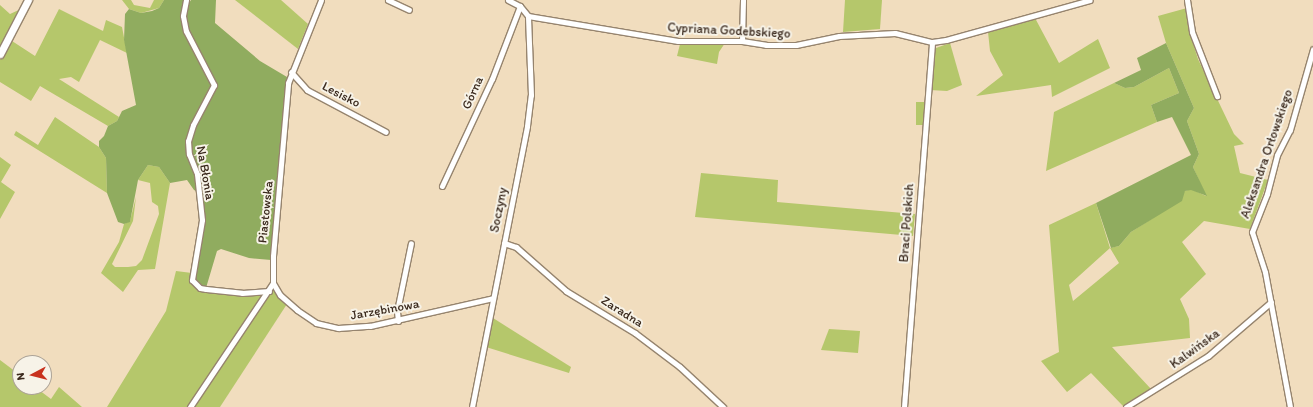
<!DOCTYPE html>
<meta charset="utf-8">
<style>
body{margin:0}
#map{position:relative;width:1313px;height:407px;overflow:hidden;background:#f1ddbe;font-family:Itim,sans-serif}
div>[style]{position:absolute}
.green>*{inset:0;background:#b5c76b;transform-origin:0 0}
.forest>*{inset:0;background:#90ac5f}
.roads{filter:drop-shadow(1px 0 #96846e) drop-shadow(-1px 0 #96846e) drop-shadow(0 1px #96846e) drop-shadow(0 -1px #96846e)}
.street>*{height:5px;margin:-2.5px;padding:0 2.5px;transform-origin:2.5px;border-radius:2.5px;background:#fff}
.secondary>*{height:7px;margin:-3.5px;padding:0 3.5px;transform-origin:3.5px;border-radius:3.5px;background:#fff}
span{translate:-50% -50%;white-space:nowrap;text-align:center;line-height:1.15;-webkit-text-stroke:4px #f7f3e8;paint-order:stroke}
.street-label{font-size:13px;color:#3b2a1e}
.north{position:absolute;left:12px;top:355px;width:40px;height:40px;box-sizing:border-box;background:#f7f3e8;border:1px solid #aca397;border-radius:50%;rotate:263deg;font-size:11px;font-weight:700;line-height:16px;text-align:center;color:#3b2a1e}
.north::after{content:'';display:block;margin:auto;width:14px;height:18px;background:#c8321e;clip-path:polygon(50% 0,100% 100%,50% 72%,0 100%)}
</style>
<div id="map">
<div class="green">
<div style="clip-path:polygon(122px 0,131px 0,134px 5px,150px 8px,154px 0,164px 0,159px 8px,141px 13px,129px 9px)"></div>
<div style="clip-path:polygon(235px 0,281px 0,308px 24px,298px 49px)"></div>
<div style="clip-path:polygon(845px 0,882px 0,880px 29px,843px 32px)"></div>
<div style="clip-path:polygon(0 5px,10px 14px,23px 8px,0 50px)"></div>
<div style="clip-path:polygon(evenodd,1187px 8px,1188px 27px,1198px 59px,1234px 134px,1244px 144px,1234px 146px,1240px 173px,1268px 180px,1250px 229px,1204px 221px,1182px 242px,1206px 274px,1180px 299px,1189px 319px,1190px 338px,1112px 347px,1151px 389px,1123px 406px,1091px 373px,1067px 392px,1041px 361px,1059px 352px,1049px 225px,1096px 203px,1110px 248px,1119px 246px,1131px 232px,1153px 218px,1185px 191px,1191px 189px,1206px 196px,1193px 167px,1199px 154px,1187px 121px,1194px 108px,1166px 43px,1158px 16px,1187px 8px,1110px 248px,1119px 263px,1073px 301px,1069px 285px,1110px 248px)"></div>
<div style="clip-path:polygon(59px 9px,103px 31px,106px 20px,122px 27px,127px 53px,100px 40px,79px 82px,71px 77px,59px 79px,119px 117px,117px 121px,108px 126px,40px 86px,31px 101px,0 82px,0 60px,12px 41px,35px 56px)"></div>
<div style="clip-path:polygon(1035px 18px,1059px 63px,1098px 39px,1110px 68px,1052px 97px,1051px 85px,976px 96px,1003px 75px,990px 51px,988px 32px)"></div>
<div style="clip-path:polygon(725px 43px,719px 52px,717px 64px,677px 56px,680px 44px)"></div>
<div style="clip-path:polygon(950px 43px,962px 85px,947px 91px,930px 90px,933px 55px,936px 48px)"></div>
<div style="clip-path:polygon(1169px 68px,1179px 93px,1151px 105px,1157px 122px,1046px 171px,1054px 112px,1114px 83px,1125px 88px,1134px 87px)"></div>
<div style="left:916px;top:102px;width:8px;height:23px"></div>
<div style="clip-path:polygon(55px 117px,99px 147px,106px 158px,107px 193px,14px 135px,16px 131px,38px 145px)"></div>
<div style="clip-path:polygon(0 157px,11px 165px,1px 182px,15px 192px,0 219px)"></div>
<div style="clip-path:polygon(148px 165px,159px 167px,170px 183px,155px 269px,138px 270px,123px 292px,101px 273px,119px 242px,124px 224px,130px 221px,136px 197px,133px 221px,112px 264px,115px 267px,128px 267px,136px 266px,142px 260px,159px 214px,158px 206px,152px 202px,150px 183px,138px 180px)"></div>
<div style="clip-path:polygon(701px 173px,778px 180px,777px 202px,915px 214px,913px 236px,695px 217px)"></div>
<div style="clip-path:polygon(176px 271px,192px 273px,193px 284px,199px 289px,266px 292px,187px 407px,107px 407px,166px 311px)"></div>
<div style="clip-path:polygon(274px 286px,287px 304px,220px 407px,191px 407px)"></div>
<div style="clip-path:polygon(493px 318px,571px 367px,569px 373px,486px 347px)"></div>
<div style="clip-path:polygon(829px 329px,860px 331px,858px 353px,821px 350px)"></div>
<div style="clip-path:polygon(0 360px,20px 375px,20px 387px,35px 387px,51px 399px,59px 387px,82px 407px,0 407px)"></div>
</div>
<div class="forest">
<div style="clip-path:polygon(164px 0,183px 0,189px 3px,191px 0,216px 0,215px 23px,260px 61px,287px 77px,271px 260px,249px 258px,221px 249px,217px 251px,206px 288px,194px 279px,203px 219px,200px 193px,194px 190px,187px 180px,170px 183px,159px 167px,148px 165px,138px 180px,130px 222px,124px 224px,118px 222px,107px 193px,106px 158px,99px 147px,99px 141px,104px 136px,108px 126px,117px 121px,122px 111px,136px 105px,124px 40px,125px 14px,129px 9px,141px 13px,152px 11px,159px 8px)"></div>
<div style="clip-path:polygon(1166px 43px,1194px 108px,1187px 121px,1199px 154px,1193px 167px,1207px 196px,1191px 190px,1185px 191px,1182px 201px,1131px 232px,1119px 246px,1111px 248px,1096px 203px,1191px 155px,1172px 117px,1157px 122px,1151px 105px,1179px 93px,1169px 68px,1134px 87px,1125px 88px,1114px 83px,1141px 70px,1137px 58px)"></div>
</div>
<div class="roads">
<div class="street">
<div style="left:186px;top:0;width:16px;rotate:101deg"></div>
<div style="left:183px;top:16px;width:15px;rotate:79deg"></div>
<div style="left:186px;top:31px;width:61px;rotate:62.6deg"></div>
<div style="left:214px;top:85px;width:45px;rotate:117.7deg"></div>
<div style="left:193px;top:125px;width:17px;rotate:107deg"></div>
<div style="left:188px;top:141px;width:13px;rotate:86deg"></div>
<div style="left:189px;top:154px;width:22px;rotate:68deg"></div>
<div style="left:197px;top:174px;width:46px;rotate:83.8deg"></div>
<div style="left:202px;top:220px;width:61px;rotate:99.5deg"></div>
<div style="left:192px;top:280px;width:11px;rotate:45deg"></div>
<div style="left:200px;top:288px;width:6px;rotate:9deg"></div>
<div style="left:206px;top:289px;width:36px;rotate:6deg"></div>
<div style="left:242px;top:293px;width:27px;rotate:-4deg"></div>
<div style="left:388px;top:0;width:23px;rotate:25deg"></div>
<div style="left:508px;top:0;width:13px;rotate:27deg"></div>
<div style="left:520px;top:6px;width:13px;rotate:51deg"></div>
<div style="left:1187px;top:0;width:32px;rotate:81deg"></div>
<div style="left:1192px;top:32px;width:69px;rotate:68.7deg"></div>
<div style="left:528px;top:16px;width:152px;rotate:9.5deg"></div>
<div style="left:678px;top:41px;width:64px"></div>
<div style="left:742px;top:41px;width:24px;rotate:9deg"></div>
<div style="left:766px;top:45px;width:30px"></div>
<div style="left:796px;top:45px;width:44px;rotate:-11.8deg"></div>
<div style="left:839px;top:36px;width:56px;rotate:-3.1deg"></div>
<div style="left:895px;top:33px;width:38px;rotate:14deg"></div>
<div style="left:932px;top:42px;width:14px;rotate:-8deg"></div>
<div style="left:946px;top:40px;width:149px;rotate:-15.5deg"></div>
<div style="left:742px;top:41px;width:41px;rotate:-88.6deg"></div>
<div style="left:291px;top:72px;width:24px;rotate:48deg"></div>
<div style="left:307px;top:90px;width:89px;rotate:28deg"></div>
<div style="left:442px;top:186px;width:118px;rotate:-65deg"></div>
<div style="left:492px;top:79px;width:78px;rotate:-69deg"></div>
<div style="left:504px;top:243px;width:13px;rotate:18deg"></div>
<div style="left:516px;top:247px;width:67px;rotate:41.3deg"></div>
<div style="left:566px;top:291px;width:81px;rotate:31.3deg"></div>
<div style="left:635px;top:333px;width:56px;rotate:37.1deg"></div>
<div style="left:680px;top:367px;width:59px;rotate:42.9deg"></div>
<div style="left:273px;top:283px;width:14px;rotate:60deg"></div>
<div style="left:280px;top:295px;width:23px;rotate:41deg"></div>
<div style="left:297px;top:310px;width:23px;rotate:34deg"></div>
<div style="left:316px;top:323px;width:23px;rotate:13deg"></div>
<div style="left:338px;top:328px;width:32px;rotate:-4deg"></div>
<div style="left:370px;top:326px;width:126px;rotate:-12.8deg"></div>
<div style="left:398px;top:321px;width:10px;rotate:-96deg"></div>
<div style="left:397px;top:311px;width:69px;rotate:-78.4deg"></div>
<div style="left:190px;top:407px;width:149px;rotate:-56.2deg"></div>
<div style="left:273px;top:283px;width:27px;rotate:-90deg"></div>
<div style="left:273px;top:256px;width:174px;rotate:-85deg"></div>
<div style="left:288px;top:83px;width:89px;rotate:-68.3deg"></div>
<div style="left:472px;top:407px;width:286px;rotate:-78.9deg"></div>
<div style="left:527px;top:126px;width:31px;rotate:-83deg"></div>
<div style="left:531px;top:95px;width:79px;rotate:-92.2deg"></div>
<div style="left:904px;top:407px;width:366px;rotate:-85.6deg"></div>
<div style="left:1126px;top:407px;width:97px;rotate:-31.9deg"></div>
<div style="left:1208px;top:356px;width:83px;rotate:-40.6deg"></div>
<div style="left:1290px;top:407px;width:137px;rotate:-100.5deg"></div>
<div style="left:1265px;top:272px;width:42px;rotate:-108deg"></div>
<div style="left:1252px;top:232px;width:41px;rotate:-68.5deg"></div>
<div style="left:1267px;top:194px;width:40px;rotate:-75.6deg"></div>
<div style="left:1277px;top:155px;width:28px;rotate:-63deg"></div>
<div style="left:1290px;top:130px;width:84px;rotate:-74.1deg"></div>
</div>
<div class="secondary">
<div style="left:0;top:54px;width:61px;rotate:-62.6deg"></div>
</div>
</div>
<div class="street-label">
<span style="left:729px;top:31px;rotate:3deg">Cypriana Godebskiego</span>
<span style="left:473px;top:93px;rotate:-66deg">Górna</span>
<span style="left:341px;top:95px;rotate:27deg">Lesisko</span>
<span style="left:1267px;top:154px;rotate:-71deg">Aleksandra Orłowskiego</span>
<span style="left:205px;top:173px;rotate:80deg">Na Błonia</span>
<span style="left:499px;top:210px;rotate:-79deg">Soczyny</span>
<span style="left:266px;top:212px;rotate:-84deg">Piastowska</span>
<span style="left:907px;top:223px;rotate:-86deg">Braci Polskich</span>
<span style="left:385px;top:310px;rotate:-10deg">Jarzębinowa</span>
<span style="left:622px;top:312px;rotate:32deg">Zaradna</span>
<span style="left:1195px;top:349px;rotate:-36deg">Kalwińska</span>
</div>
<div class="north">N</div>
</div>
